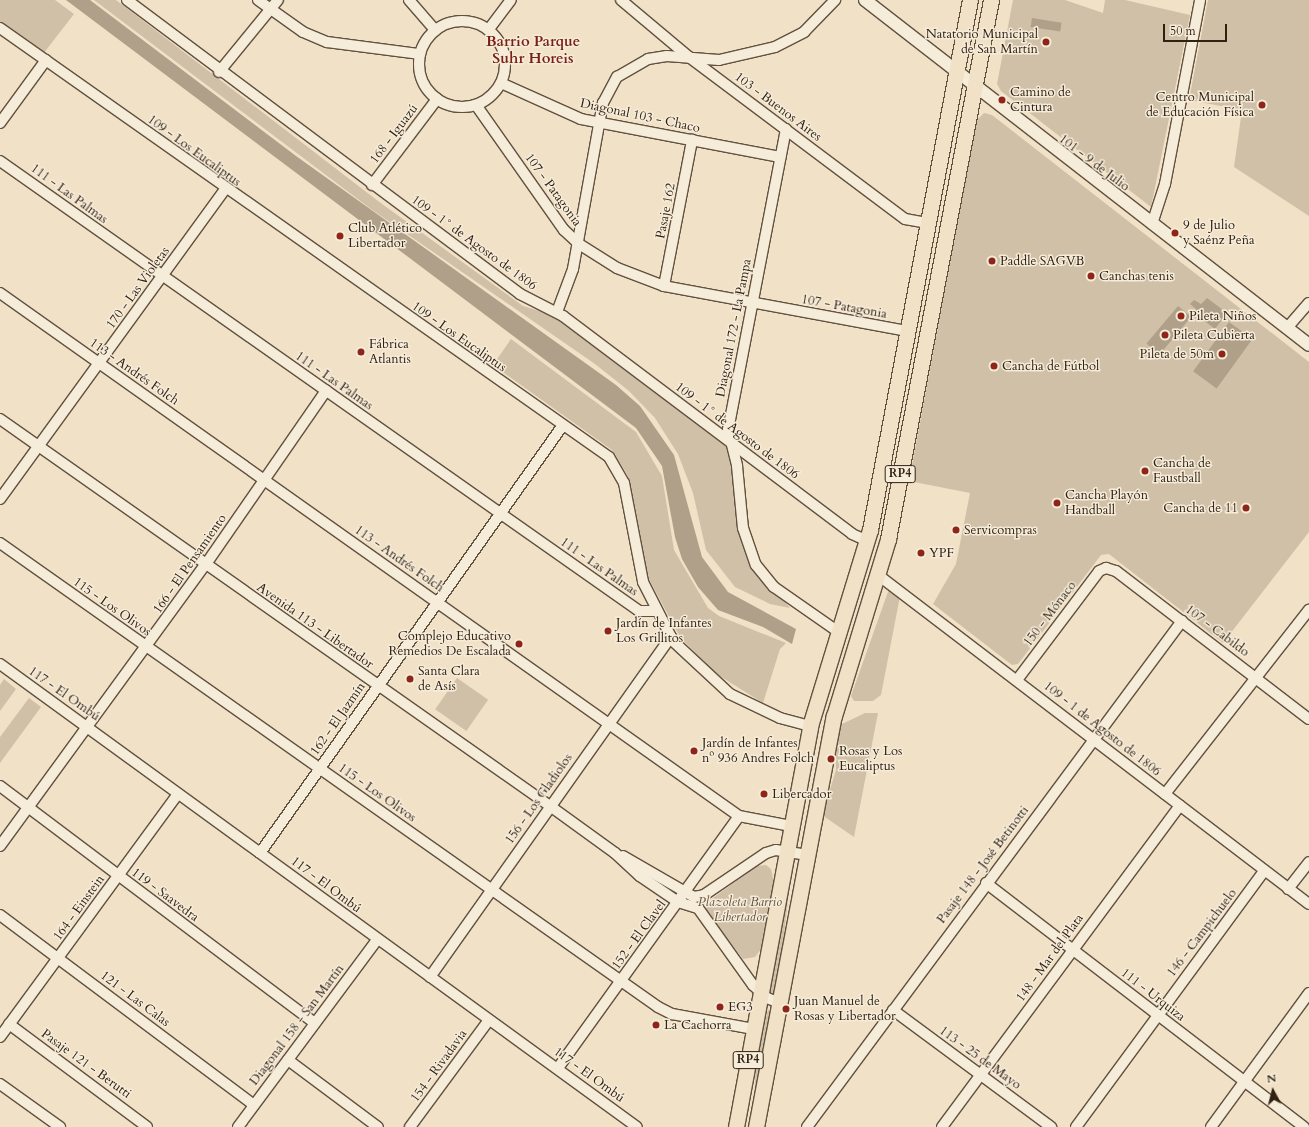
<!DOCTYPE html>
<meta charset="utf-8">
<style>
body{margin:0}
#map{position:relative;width:1309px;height:1127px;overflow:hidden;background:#f1e1c6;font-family:Cardo,serif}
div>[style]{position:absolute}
.green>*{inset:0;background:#d0c0a7;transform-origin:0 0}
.water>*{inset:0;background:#b0a089;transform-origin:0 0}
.roads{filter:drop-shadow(1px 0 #61513f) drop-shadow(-1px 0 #61513f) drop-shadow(0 1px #61513f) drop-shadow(0 -1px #61513f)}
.minor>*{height:10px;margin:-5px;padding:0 5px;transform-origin:5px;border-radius:5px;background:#f6ecda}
.minor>.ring{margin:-5px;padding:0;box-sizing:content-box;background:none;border:10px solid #f6ecda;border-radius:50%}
.tertiary>*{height:12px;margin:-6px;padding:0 6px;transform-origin:6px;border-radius:6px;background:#f6ecda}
.primary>*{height:15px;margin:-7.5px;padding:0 7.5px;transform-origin:7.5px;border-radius:7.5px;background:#f1e1c6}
.dots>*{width:11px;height:11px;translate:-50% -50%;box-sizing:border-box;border:2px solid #f6ecda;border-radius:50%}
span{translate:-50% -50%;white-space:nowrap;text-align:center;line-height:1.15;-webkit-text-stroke:3px #f6ecda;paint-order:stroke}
.shield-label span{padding:1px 3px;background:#f6ecda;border:1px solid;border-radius:3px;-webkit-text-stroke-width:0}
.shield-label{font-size:12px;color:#312112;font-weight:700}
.poi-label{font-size:13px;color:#312112}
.right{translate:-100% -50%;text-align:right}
.left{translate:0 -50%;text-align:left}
.street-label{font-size:13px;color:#312112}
.park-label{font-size:13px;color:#61513f;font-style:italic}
.quarter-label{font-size:15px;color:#7a1f14;font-weight:700}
.north{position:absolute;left:1253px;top:1071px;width:40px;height:40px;-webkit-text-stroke:3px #f6ecda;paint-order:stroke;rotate:353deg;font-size:11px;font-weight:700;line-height:16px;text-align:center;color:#312112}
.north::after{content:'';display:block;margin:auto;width:14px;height:18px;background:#312112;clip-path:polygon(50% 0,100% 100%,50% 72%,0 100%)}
.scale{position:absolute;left:1163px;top:24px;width:64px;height:18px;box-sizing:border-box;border:2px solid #312112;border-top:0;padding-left:5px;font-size:12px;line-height:14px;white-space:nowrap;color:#312112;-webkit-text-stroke:3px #f6ecda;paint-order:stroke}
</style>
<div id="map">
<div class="green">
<div style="clip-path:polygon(0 0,55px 0,74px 14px,43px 54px,0 22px)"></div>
<div style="clip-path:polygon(94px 0,116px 0,378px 201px,523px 306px,556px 316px,724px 444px,731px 454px,748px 559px,790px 608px,770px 604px,735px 587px,706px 550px,693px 493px,678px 454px,655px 418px,629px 391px,595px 364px,371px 209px)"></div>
<div style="clip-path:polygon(1013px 0,1065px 0,1103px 13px,1105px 0,1125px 0,1190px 15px,1151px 207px,1001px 91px,997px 84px)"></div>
<div style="clip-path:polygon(1208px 0,1309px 0,1309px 216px,1234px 167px,1242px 110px,1189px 100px)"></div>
<div style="clip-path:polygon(984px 113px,992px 115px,1309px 362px,1309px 532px,1223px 643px,1109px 554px,1101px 555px,1018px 664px,1012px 665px,933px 604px,956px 564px,970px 493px,909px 481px,977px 120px)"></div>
<div style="clip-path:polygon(511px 339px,636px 432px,662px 476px,674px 550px,708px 608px,719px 616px,786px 643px,780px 649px,763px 703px,715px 673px,680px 637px,644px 570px,628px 476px,612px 450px,493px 365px)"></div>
<div style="clip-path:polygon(889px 589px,900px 596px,881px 695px,873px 701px,854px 701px,851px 696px)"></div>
<div style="left:457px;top:678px;width:38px;height:38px;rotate:35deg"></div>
<div style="clip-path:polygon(4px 679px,16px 689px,0 711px,0 685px)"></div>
<div style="clip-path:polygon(29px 698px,41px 707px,0 763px,0 737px)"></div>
<div style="clip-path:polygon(865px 713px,878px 713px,854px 837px,822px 815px,836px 770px,835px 736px,840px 725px)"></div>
<div style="clip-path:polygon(766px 865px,771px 869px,774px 883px,761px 949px,755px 957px,743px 959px,705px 910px,706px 903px,757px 866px)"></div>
<div style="clip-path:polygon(790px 883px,781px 961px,775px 997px,769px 993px)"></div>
<div style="clip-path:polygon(768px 1009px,771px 1013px,754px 1105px,756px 1062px)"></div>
</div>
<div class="water">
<div style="clip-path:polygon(66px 0,90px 0,296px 156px,616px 385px,640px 406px,674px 455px,702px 557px,728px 592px,796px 629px,792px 644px,763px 627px,718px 610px,698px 587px,682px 559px,675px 537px,662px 466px,636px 428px)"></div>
<div style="left:1032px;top:18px;width:30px;height:9px;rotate:9deg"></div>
<div style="clip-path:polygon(1207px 298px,1227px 313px,1215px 329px,1194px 313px,1196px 309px,1190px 304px,1194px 300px,1201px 304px)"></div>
<div style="left:1178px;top:306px;width:17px;height:49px;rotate:40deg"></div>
<div style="left:1229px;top:322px;width:29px;height:61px;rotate:36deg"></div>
</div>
<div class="roads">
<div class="minor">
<div style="left:127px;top:0;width:491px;rotate:36.8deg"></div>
<div style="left:520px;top:294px;width:48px;rotate:27.1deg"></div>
<div style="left:563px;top:316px;width:362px;rotate:37deg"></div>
<div style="left:852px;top:534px;width:17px;rotate:24deg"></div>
<div style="left:258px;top:0;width:55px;rotate:35.4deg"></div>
<div style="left:303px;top:32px;width:26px;rotate:23deg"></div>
<div style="left:327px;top:42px;width:94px;rotate:7.4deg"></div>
<div style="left:409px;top:0;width:40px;rotate:49deg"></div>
<div style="left:621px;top:0;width:89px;rotate:40deg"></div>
<div style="left:689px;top:57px;width:270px;rotate:36.9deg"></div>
<div style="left:905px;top:219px;width:22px;rotate:10deg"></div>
<div class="ring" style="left:419px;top:21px;width:76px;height:76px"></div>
<div style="left:0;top:28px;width:745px;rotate:35.16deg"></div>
<div style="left:609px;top:457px;width:30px;rotate:60deg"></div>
<div style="left:624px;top:483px;width:101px;rotate:79.1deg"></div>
<div style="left:643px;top:582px;width:66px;rotate:63deg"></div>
<div style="left:673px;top:641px;width:78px;rotate:42.9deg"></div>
<div style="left:730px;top:694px;width:55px;rotate:25.6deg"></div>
<div style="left:780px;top:718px;width:31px;rotate:15deg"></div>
<div style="left:489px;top:29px;width:36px;rotate:-53deg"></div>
<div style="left:219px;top:72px;width:93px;rotate:-50.7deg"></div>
<div style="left:501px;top:83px;width:88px;rotate:24.2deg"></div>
<div style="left:581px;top:119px;width:203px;rotate:10.8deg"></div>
<div style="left:476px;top:105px;width:153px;rotate:54.9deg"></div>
<div style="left:564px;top:230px;width:21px;rotate:43deg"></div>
<div style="left:579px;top:244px;width:45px;rotate:32.3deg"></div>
<div style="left:617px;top:268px;width:50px;rotate:21deg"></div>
<div style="left:664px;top:286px;width:247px;rotate:10.5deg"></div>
<div style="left:0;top:123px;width:78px;rotate:-53.9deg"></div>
<div style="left:786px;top:129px;width:306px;rotate:100.9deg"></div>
<div style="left:728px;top:429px;width:38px;rotate:76deg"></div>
<div style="left:737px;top:466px;width:62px;rotate:84.5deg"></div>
<div style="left:743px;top:528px;width:39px;rotate:71deg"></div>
<div style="left:756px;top:565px;width:28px;rotate:51deg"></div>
<div style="left:774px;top:587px;width:80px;rotate:34.9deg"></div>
<div style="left:0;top:161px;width:782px;rotate:35.15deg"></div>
<div style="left:639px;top:611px;width:17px"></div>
<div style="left:372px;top:185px;width:108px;rotate:-52.9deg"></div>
<div style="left:1152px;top:224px;width:42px;rotate:-72deg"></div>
<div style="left:1165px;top:184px;width:187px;rotate:-79.2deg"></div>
<div style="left:664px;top:286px;width:149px;rotate:-79.1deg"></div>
<div style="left:0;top:293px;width:905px;rotate:35.29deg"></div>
<div style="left:739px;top:816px;width:53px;rotate:10.9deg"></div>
<div style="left:557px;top:312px;width:46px;rotate:-69.6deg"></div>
<div style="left:573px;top:269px;width:169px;rotate:-79.8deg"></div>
<div style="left:603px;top:103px;width:30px;rotate:-62deg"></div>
<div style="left:617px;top:77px;width:36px;rotate:-30deg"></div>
<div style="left:648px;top:59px;width:19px;rotate:-9deg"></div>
<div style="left:667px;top:56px;width:52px;rotate:4.4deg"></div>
<div style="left:719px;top:60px;width:57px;rotate:-13.1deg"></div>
<div style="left:775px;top:47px;width:33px;rotate:-27deg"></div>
<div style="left:804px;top:32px;width:45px;rotate:-45.9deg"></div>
<div style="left:1287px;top:328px;width:33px;rotate:-49deg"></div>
<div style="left:0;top:419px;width:673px;rotate:35.13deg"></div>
<div style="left:550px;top:806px;width:80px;rotate:35.9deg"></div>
<div style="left:615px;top:853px;width:34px;rotate:43deg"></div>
<div style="left:640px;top:876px;width:46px;rotate:34.4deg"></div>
<div style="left:678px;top:902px;width:21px;rotate:17deg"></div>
<div style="left:698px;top:908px;width:95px;rotate:54.5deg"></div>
<div style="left:753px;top:985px;width:19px;rotate:43deg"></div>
<div style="left:767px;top:998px;width:14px;rotate:21deg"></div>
<div style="left:0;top:499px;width:383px;rotate:-54deg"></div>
<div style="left:0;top:543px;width:805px;rotate:35.19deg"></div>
<div style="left:658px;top:1007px;width:16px;rotate:27deg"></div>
<div style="left:672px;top:1014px;width:83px;rotate:10.4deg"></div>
<div style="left:878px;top:575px;width:542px;rotate:37.36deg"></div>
<div style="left:0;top:664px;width:787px;rotate:36.01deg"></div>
<div style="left:1017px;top:680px;width:136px;rotate:-53deg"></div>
<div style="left:1099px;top:571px;width:8px;rotate:-23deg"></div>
<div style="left:1106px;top:568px;width:10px;rotate:17deg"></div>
<div style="left:1116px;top:571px;width:243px;rotate:37.5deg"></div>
<div style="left:0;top:786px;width:394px;rotate:37deg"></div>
<div style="left:1165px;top:794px;width:234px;rotate:-52deg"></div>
<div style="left:0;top:846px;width:349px;rotate:-53.9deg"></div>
<div style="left:206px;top:564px;width:211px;rotate:-55.3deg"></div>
<div style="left:260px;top:853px;width:524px;rotate:-54.7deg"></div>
<div style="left:623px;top:856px;width:82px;rotate:30deg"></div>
<div style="left:694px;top:897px;width:10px;rotate:-11deg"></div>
<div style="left:704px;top:895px;width:75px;rotate:-34.1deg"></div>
<div style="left:766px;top:853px;width:10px;rotate:-17deg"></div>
<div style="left:776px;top:850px;width:32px;rotate:9deg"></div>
<div style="left:986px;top:883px;width:401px;rotate:37.5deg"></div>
<div style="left:1288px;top:889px;width:34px;rotate:-52deg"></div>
<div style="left:0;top:915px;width:317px;rotate:36.8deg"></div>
<div style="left:430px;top:977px;width:417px;rotate:-54.7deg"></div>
<div style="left:893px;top:1010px;width:197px;rotate:36.5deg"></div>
<div style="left:9px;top:1024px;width:172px;rotate:36.7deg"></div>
<div style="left:0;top:1037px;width:301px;rotate:-53.8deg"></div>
<div style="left:288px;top:1060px;width:112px;rotate:36.7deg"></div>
<div style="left:558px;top:1068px;width:310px;rotate:-54.3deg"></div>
<div style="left:0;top:1084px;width:74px;rotate:35.6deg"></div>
<div style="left:238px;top:1127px;width:233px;rotate:-53.4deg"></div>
<div style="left:410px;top:1127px;width:133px;rotate:-53.6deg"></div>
<div style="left:807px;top:1127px;width:630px;rotate:-53.46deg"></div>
<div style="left:942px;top:1127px;width:400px;rotate:-53.5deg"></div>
<div style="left:1076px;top:1127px;width:318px;rotate:-53.7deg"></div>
<div style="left:1211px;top:1127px;width:166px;rotate:-53.8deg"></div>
</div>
<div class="tertiary">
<div style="left:865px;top:0;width:562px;rotate:37.85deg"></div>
</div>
<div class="primary">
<div style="left:736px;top:1127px;width:408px;rotate:-79.5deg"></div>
<div style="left:810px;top:726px;width:205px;rotate:-73deg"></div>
<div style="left:870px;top:530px;width:539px;rotate:-79.32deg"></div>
<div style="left:756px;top:1127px;width:418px;rotate:-79.3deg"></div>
<div style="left:834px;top:716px;width:185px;rotate:-73deg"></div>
<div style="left:888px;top:539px;width:549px;rotate:-79.18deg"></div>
</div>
</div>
<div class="dots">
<div style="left:1046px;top:42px;background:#8f2418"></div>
<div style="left:1002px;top:100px;background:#8f2418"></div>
<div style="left:1262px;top:105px;background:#8f2418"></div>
<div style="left:1175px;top:233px;background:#8f2418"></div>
<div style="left:340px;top:236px;background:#8f2418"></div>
<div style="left:992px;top:261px;background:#8f2418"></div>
<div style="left:1091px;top:276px;background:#8f2418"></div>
<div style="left:1181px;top:316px;background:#8f2418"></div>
<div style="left:1165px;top:335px;background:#8f2418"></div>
<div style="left:361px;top:352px;background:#8f2418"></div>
<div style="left:1222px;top:354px;background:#8f2418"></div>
<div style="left:994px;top:366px;background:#8f2418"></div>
<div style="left:1145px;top:471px;background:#8f2418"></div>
<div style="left:1057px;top:503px;background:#8f2418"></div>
<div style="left:1246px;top:508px;background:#8f2418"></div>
<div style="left:956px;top:530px;background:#8f2418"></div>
<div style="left:921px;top:553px;background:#8f2418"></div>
<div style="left:608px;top:631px;background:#8f2418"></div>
<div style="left:519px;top:644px;background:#8f2418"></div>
<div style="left:410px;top:679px;background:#8f2418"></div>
<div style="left:694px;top:751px;background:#8f2418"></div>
<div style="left:831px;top:759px;background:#8f2418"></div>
<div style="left:764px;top:794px;background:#8f2418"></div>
<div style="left:720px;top:1007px;background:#8f2418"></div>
<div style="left:786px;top:1009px;background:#8f2418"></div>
<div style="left:656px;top:1025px;background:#8f2418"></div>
</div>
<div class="shield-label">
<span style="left:900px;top:474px">RP4</span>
<span style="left:748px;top:1060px">RP4</span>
</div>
<div class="poi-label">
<span class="right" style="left:1038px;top:42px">Natatorio Municipal<br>de San Martín</span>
<span class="left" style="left:1010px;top:100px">Camino de<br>Cintura</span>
<span class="right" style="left:1254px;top:105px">Centro Municipal<br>de Educación Física</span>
<span class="left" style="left:1183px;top:233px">9 de Julio<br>y Saénz Peña</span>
<span class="left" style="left:348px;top:236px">Club Atlético<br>Libertador</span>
<span class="left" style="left:1000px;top:261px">Paddle SAGVB</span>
<span class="left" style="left:1099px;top:276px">Canchas tenis</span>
<span class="left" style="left:1189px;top:316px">Pileta Niños</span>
<span class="left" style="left:1173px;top:335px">Pileta Cubierta</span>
<span class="left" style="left:369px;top:352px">Fábrica<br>Atlantis</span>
<span class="right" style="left:1214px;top:354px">Pileta de 50m</span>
<span class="left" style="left:1002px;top:366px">Cancha de Fútbol</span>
<span class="left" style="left:1153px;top:471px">Cancha de<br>Faustball</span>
<span class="left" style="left:1065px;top:503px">Cancha Playón<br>Handball</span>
<span class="right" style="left:1238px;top:508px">Cancha de 11</span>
<span class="left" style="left:964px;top:530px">Servicompras</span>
<span class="left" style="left:929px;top:553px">YPF</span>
<span class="left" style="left:616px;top:631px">Jardín de Infantes<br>Los Grillitos</span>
<span class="right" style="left:511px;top:644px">Complejo Educativo<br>Remedios De Escalada</span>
<span class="left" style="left:418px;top:679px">Santa Clara<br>de Asís</span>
<span class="left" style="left:702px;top:751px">Jardín de Infantes<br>nº 936 Andres Folch</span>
<span class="left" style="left:839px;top:759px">Rosas y Los<br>Eucaliptus</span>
<span class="left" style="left:772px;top:794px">Libercador</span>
<span class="left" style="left:794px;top:1009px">Juan Manuel de<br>Rosas y Libertador</span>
<span class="left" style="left:728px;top:1007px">EG3</span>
<span class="left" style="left:664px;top:1025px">La Cachorra</span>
</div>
<div class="street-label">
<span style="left:778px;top:107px;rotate:37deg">103 - Buenos Aires</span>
<span style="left:640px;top:116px;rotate:12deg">Diagonal 103 - Chaco</span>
<span style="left:394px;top:134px;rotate:-53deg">168 - Iguazú</span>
<span style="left:194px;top:151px;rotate:36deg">109 - Los Eucaliptus</span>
<span style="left:1094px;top:163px;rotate:37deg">101 - 9 de Julio</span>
<span style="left:553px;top:190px;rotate:54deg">107 - Patagonia</span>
<span style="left:69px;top:194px;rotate:36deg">111 - Las Palmas</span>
<span style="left:666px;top:211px;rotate:-79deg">Pasaje 162</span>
<span style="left:474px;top:243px;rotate:36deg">109 - 1° de Agosto de 1806</span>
<span style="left:138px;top:288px;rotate:-54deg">170 - Las Violetas</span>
<span style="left:844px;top:307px;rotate:10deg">107 - Patagonia</span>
<span style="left:734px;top:328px;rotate:-79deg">Diagonal 172 - La Pampa</span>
<span style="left:459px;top:337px;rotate:35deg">109 - Los Eucaliptus</span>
<span style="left:134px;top:372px;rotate:35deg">113 - Andrés Folch</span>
<span style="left:334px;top:381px;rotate:35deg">111 - Las Palmas</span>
<span style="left:737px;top:431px;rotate:37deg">109 - 1° de Agosto de 1806</span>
<span style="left:399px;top:559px;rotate:35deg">113 - Andrés Folch</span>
<span style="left:190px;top:564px;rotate:-55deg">166 - El Pensamiento</span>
<span style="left:599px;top:567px;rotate:35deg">111 - Las Palmas</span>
<span style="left:112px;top:607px;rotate:35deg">115 - Los Olivos</span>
<span style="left:1050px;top:614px;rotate:-53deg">150 - Mónaco</span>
<span style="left:315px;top:626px;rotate:35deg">Avenida 113 - Libertador</span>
<span style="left:1217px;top:631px;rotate:37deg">107 - Cabildo</span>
<span style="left:64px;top:694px;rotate:35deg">117 - El Ombú</span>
<span style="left:338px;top:719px;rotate:-55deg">162 - El Jazmín</span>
<span style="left:1102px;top:729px;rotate:38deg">109 - 1 de Agosto de 1806</span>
<span style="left:377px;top:793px;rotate:35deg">115 - Los Olivos</span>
<span style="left:539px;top:799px;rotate:-55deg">156 - Los Gladiolos</span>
<span style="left:983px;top:865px;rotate:-53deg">Pasaje 148 - José Betinotti</span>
<span style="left:326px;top:885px;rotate:37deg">117 - El Ombú</span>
<span style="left:165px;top:895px;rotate:37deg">119 - Saavedra</span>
<span style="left:79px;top:908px;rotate:-54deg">164 - Einstein</span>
<span style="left:1202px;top:933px;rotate:-53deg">146 - Campichuelo</span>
<span style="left:639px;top:935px;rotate:-54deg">152 - El Clavel</span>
<span style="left:1050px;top:958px;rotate:-54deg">148 - Mar del Plata</span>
<span style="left:1153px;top:995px;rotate:38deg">111 - Urquiza</span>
<span style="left:135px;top:999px;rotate:37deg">121 - Las Calas</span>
<span style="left:297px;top:1025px;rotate:-53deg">Diagonal 158 - San Martín</span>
<span style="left:980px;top:1058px;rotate:36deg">113 - 25 de Mayo</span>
<span style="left:86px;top:1064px;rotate:36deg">Pasaje 121 - Berutti</span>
<span style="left:439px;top:1066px;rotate:-54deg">154 - Rivadavia</span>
<span style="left:589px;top:1075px;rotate:36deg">117 - El Ombú</span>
</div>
<div class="park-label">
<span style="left:740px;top:910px">Plazoleta Barrio<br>Libertador</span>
</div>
<div class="quarter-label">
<span style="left:533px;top:50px">Barrio Parque<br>Suhr Horeis</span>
</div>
<div class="north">N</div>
<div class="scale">50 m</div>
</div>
